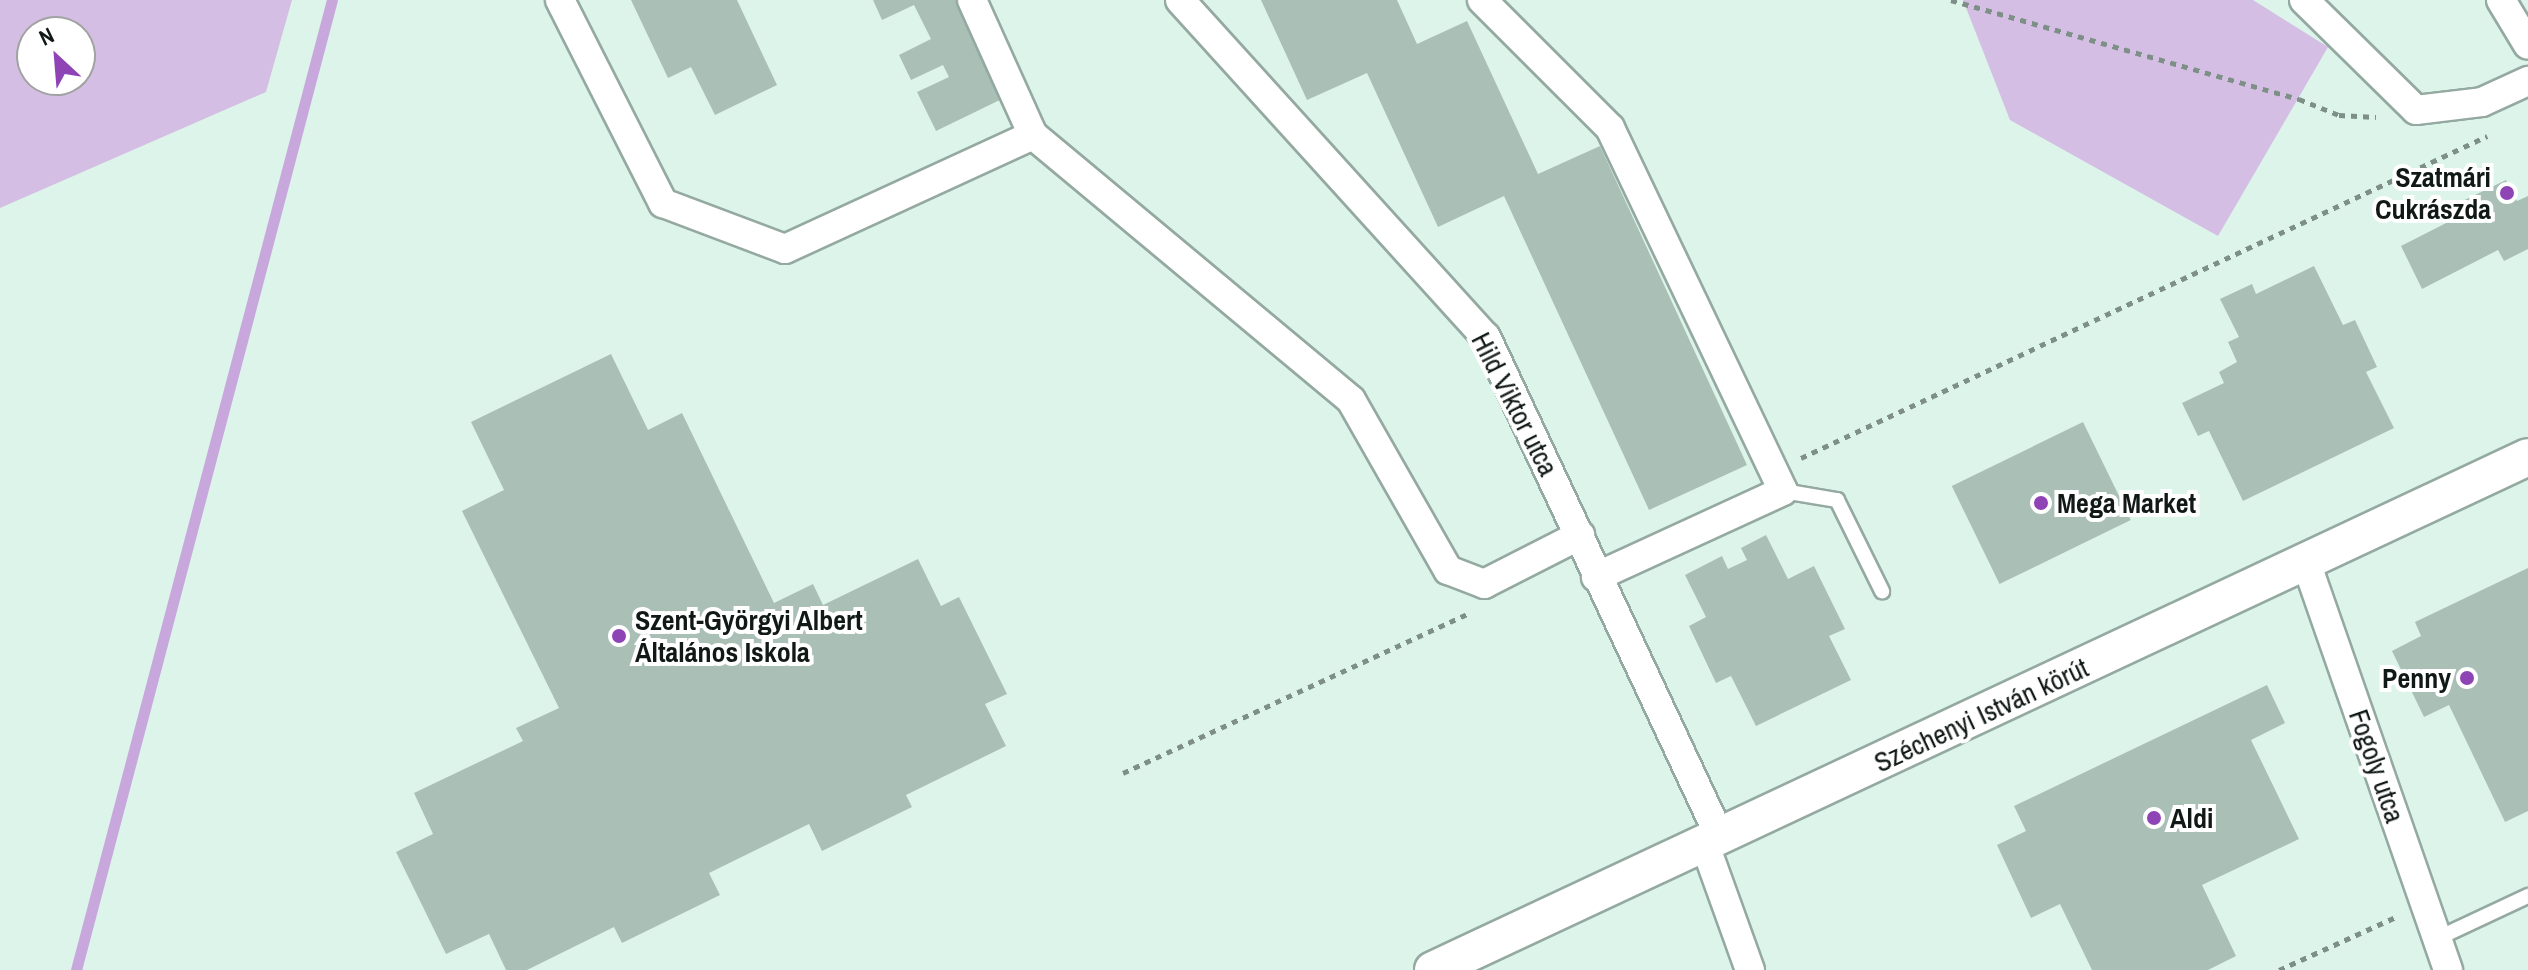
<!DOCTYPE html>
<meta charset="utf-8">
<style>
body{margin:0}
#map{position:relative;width:2528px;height:970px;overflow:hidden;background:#ddf4eb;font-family:"Archivo Narrow",sans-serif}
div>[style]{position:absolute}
.green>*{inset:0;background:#d5bee3}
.stream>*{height:11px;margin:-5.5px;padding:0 5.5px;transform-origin:5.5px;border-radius:5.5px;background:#c8a8dc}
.building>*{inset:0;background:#aac0b7;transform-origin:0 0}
.path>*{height:5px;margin-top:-2.5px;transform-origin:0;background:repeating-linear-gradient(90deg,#7e8f88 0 6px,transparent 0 12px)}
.roads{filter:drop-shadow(2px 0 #94a9a1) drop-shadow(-2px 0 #94a9a1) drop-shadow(0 2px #94a9a1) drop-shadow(0 -2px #94a9a1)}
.service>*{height:14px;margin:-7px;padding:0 7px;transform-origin:7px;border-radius:7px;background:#fff}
.minor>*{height:28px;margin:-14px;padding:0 14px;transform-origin:14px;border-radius:14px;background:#fff}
.tertiary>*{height:36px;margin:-18px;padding:0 18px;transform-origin:18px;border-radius:18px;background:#fff}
.dots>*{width:22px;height:22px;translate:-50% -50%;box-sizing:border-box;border:4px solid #fff;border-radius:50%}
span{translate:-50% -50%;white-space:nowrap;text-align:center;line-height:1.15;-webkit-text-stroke:8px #fff;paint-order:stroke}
.poi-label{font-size:28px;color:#111916;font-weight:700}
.right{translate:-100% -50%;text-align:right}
.left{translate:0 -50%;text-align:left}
.street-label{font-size:28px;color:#111916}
.north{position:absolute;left:16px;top:16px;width:80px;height:80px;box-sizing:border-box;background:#fff;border:2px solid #a0a3a2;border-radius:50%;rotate:334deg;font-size:22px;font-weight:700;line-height:32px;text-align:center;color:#111916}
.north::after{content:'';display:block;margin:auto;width:28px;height:36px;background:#8f44b5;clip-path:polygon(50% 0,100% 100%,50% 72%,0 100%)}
</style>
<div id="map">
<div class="green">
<div style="clip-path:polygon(evenodd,0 0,292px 0,266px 92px,0 208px,0 0,80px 32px,80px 80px,32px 80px,32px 32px,80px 32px)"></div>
<div style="clip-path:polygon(1963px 0,2253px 0,2328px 47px,2218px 236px,2010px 120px)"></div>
</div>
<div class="stream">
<div style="left:76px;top:970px;width:1003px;rotate:-75.22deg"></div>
</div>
<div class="building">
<div style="clip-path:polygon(631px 0,737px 0,777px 85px,715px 115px,691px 67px,668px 78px)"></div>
<div style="clip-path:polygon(873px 0,962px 0,1008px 96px,936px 131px,917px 92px,949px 77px,943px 65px,911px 80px,899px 55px,931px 39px,914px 5px,882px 20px)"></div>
<div style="clip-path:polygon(1261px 0,1397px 0,1417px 44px,1467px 21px,1538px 174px,1600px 146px,1747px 465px,1649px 510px,1504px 196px,1438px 227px,1367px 73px,1307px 100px)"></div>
<div style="clip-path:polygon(2506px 180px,2517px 201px,2528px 196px,2528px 249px,2504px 261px,2498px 250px,2422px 289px,2401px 246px,2454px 219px,2448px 208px)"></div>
<div style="clip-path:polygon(2314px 266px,2343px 325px,2355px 320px,2377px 367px,2366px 372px,2394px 428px,2243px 501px,2209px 431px,2198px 436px,2182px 403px,2224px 383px,2219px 372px,2237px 362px,2228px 342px,2239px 337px,2220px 299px,2252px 284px,2256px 294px)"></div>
<div style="clip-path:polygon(611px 354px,648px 430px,682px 413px,774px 603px,813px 584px,823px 605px,918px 559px,941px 606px,959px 597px,1007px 694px,985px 704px,1006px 746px,906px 795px,912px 807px,822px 851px,809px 824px,709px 873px,720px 895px,622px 943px,614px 927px,527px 970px,506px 970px,489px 934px,446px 954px,396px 852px,433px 834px,414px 793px,523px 741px,516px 728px,559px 708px,462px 511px,504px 490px,471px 422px)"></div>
<div style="left:2083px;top:422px;width:109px;height:146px;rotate:64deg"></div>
<div style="clip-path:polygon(1766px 535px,1788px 579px,1814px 566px,1845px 629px,1829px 636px,1851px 680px,1756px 726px,1731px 676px,1716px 683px,1689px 626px,1706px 617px,1685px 575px,1722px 556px,1728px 569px,1747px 560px,1741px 548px)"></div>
<div style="clip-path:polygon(2528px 568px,2528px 811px,2505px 822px,2449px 705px,2424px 717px,2392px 651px,2421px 636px,2415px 622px)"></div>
<div style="clip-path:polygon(2267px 685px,2285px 723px,2251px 740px,2299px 839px,2202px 885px,2236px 956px,2208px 970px,2092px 970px,2060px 904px,2031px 918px,1997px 845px,2026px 831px,2014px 806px)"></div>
</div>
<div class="path">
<div style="left:1951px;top:0;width:362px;rotate:15.9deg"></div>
<div style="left:2299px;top:99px;width:43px;rotate:21.8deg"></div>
<div style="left:2339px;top:115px;width:37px;rotate:3deg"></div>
<div style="left:1801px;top:458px;width:758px;rotate:-25.14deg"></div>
<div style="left:1123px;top:773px;width:381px;rotate:-24.8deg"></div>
<div style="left:2279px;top:970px;width:131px;rotate:-24.4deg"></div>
</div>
<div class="roads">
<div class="service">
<div style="left:1783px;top:491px;width:55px;rotate:9.5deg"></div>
<div style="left:1837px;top:500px;width:102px;rotate:63.7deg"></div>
<div style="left:2436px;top:939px;width:102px;rotate:-25.1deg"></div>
</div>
<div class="minor">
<div style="left:560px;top:0;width:228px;rotate:63.1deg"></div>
<div style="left:663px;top:203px;width:130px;rotate:20.7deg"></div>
<div style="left:785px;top:249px;width:273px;rotate:-24.7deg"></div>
<div style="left:1033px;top:135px;width:414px;rotate:39.8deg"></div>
<div style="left:1351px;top:400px;width:196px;rotate:60.3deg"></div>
<div style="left:1448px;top:570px;width:39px;rotate:21deg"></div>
<div style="left:1484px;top:584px;width:108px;rotate:-27deg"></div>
<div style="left:972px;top:0;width:148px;rotate:65.7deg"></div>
<div style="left:1180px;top:0;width:455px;rotate:47.8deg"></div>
<div style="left:1486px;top:337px;width:552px;rotate:64.92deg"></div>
<div style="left:1482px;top:0;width:181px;rotate:45deg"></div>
<div style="left:1610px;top:128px;width:402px;rotate:64.5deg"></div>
<div style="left:1783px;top:491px;width:206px;rotate:155.3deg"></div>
<div style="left:2304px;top:0;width:157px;rotate:44.5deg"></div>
<div style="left:2416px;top:110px;width:66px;rotate:-6.9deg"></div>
<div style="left:2482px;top:102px;width:51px;rotate:-24.5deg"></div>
<div style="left:2501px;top:0;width:52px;rotate:59deg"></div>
<div style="left:2306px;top:562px;width:432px;rotate:70.8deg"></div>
<div style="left:1705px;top:845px;width:133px;rotate:70.2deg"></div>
</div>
<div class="tertiary">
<div style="left:1433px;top:970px;width:1209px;rotate:-25.1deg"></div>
</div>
</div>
<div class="dots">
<div style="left:2507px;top:193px;background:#8f44b5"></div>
<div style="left:2041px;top:503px;background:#8f44b5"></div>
<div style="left:619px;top:636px;background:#8f44b5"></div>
<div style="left:2467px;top:678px;background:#8f44b5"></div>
<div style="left:2154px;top:818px;background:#8f44b5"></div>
</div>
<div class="poi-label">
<span class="right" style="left:2491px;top:193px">Szatmári<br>Cukrászda</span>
<span class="left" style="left:2057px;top:503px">Mega Market</span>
<span class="left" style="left:635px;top:636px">Szent-Györgyi Albert<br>Általános Iskola</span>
<span class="right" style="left:2451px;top:678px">Penny</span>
<span class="left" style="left:2170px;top:818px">Aldi</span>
</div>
<div class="street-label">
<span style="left:1515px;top:404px;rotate:63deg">Hild Viktor utca</span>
<span style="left:1981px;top:715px;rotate:-25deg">Széchenyi István körút</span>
<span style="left:2377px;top:766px;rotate:71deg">Fogoly utca</span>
</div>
<div class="north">N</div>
</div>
